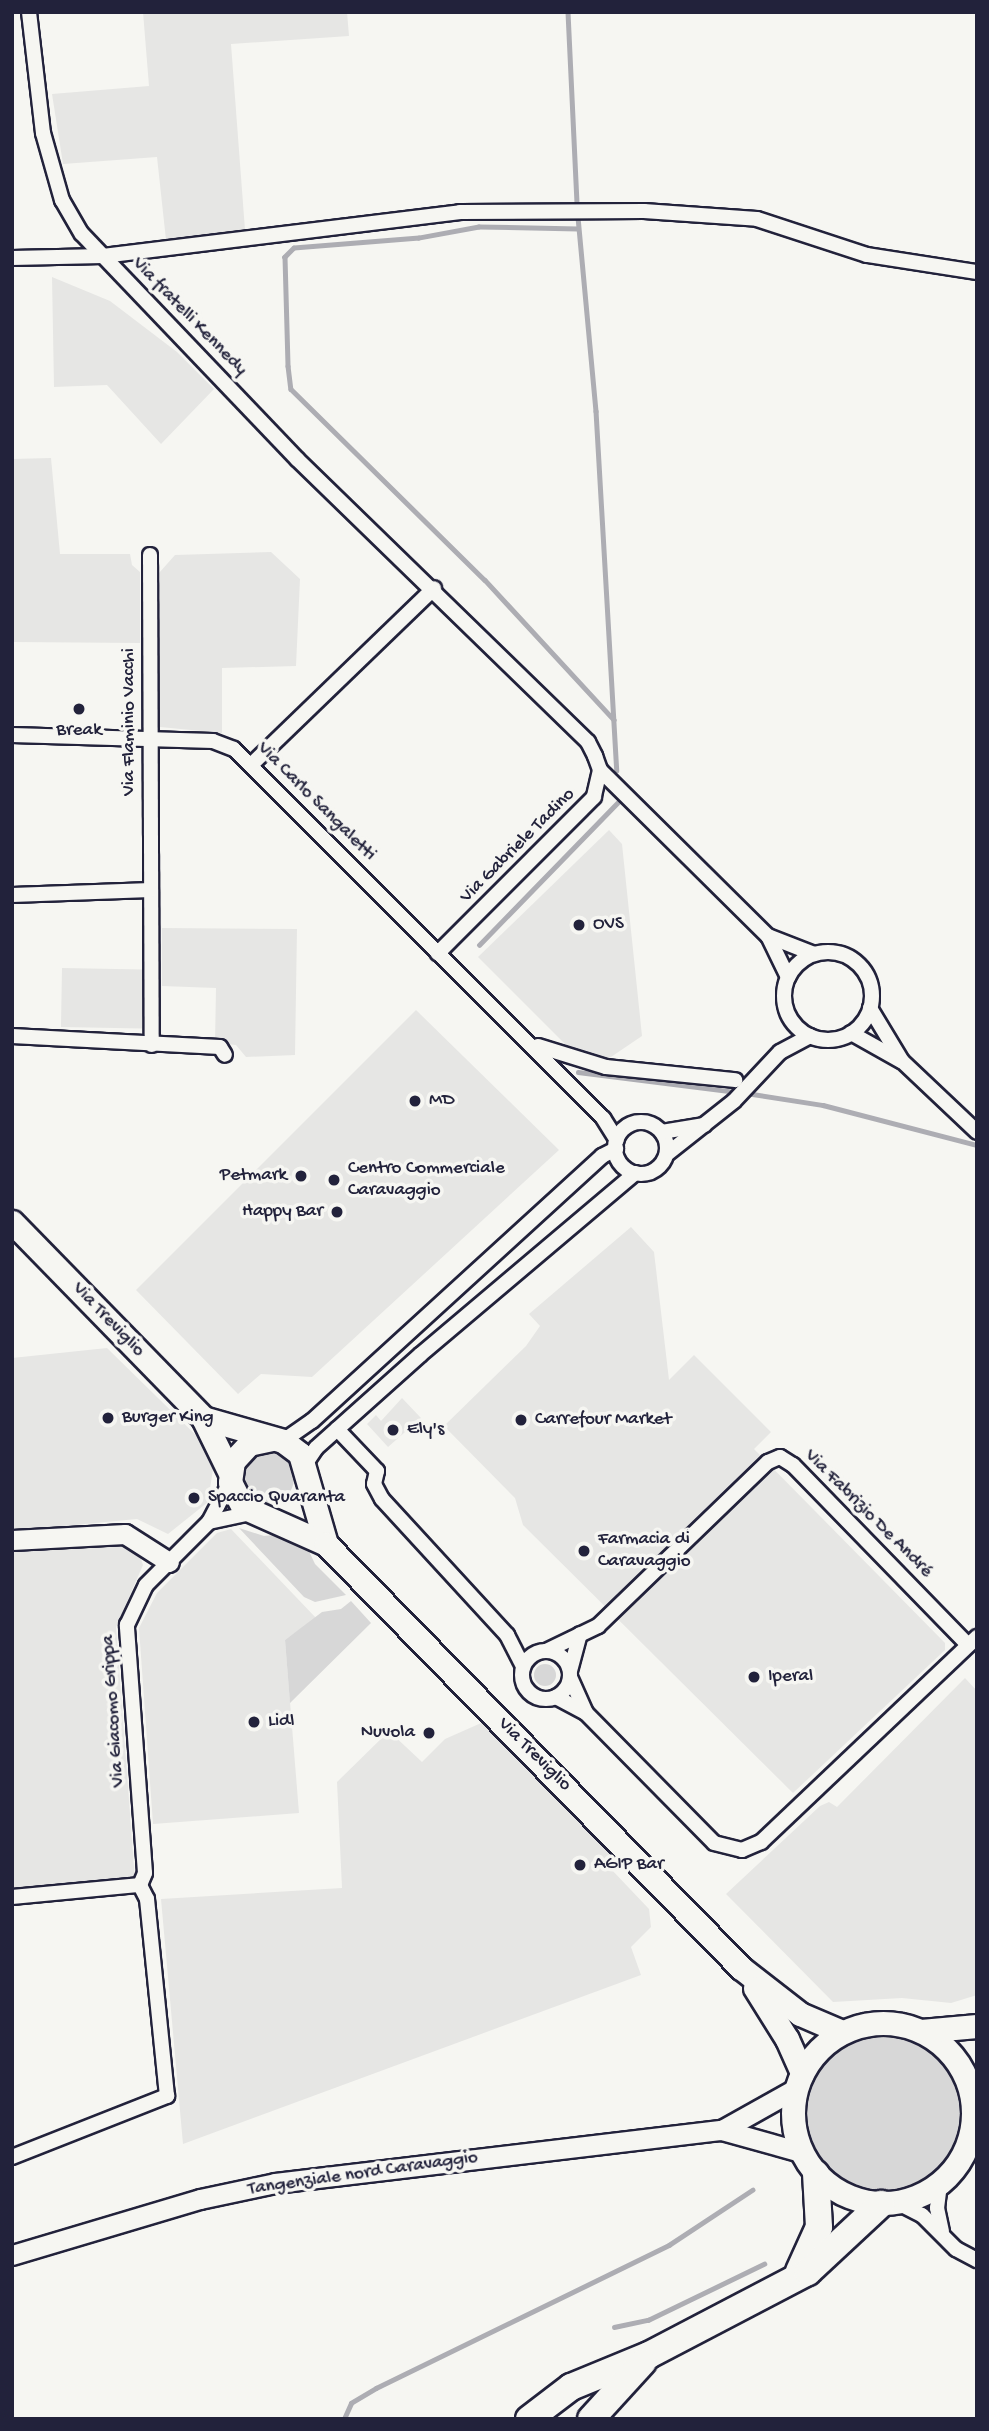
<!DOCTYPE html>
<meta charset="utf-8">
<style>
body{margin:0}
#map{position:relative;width:989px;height:2431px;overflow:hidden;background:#f6f6f2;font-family:"Gochi Hand",sans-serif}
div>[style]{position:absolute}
.built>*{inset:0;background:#e6e6e4;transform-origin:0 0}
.green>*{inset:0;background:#d7d7d7}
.round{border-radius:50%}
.stream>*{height:4.5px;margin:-2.25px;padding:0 2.25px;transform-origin:2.25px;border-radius:2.25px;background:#adadb3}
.roads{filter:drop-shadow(2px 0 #22223b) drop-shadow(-2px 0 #22223b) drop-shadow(0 2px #22223b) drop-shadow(0 -2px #22223b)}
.street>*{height:14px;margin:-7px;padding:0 7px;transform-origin:7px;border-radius:7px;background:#f6f6f2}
.street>.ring{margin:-7px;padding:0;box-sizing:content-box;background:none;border:14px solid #f6f6f2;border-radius:50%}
.secondary>*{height:19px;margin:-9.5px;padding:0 9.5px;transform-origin:9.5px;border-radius:9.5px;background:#f6f6f2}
.primary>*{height:23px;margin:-11.5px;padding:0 11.5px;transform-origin:11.5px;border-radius:11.5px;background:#f6f6f2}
.primary>.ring{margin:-11.5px;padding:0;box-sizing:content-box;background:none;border:23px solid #f6f6f2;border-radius:50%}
.highway>*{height:26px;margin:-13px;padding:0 13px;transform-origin:13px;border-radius:13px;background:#f6f6f2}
.dots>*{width:19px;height:19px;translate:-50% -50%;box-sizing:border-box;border:4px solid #f6f6f2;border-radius:50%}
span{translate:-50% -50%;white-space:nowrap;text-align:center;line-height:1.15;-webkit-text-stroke:7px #f6f6f2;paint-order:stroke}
.street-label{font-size:19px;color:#22223b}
.poi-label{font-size:19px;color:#22223b}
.left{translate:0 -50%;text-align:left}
.right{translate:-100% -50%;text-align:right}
.frame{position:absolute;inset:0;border:14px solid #22223b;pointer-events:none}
</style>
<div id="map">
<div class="built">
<div style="clip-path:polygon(143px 12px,347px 12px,349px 36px,231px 44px,245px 230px,166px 240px,157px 157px,63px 164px,52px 94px,149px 86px)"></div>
<div style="clip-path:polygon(52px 277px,110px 301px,177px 352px,214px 389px,161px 444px,107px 385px,54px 387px)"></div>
<div style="clip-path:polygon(51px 458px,60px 554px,130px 554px,132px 565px,140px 572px,140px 643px,12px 642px,12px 459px)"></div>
<div style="clip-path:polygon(271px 552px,300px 579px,296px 666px,222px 668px,222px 733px,160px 727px,159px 573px,175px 555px)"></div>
<div style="clip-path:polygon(609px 830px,622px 844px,642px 1036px,608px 1059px,573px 1052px,478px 957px)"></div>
<div style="clip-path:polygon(162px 928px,297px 929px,295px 1055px,246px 1057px,236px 1045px,215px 1043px,216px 988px,162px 986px)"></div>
<div style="left:62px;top:968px;width:81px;height:59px;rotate:1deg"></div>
<div style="clip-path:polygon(416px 1010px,559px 1150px,312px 1377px,261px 1374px,238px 1394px,136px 1290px)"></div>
<div style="clip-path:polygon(631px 1227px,654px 1252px,669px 1380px,694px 1355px,771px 1432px,754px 1449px,945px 1643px,945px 1650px,793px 1793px,523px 1525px,515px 1498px,444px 1426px,526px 1346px,540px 1326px,529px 1314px)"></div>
<div style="clip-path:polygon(107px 1348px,209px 1448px,214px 1463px,208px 1502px,168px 1534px,137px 1519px,12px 1531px,12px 1358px)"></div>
<div style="clip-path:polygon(402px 1398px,421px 1418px,388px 1447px,367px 1424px,376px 1415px,381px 1421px)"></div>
<div style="clip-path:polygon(231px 1529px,316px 1618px,285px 1640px,299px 1813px,153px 1824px,139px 1628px,157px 1593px,217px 1533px)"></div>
<div style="clip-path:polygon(124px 1543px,139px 1553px,143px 1565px,116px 1627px,135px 1880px,12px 1889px,12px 1550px)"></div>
<div style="clip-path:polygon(965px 1678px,977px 1691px,977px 1995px,951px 2003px,902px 1998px,833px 2002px,726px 1894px,820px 1806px,829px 1802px,837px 1807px)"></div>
<div style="clip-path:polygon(488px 1720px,620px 1860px,611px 1869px,649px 1909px,651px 1927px,631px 1947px,641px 1975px,183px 2144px,161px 1899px,342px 1888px,337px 1782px,389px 1731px,422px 1762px,445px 1739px)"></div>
</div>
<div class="green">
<div class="round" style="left:242px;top:1452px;width:52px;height:52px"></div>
<div style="clip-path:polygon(239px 1528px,264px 1536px,282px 1534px,307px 1547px,315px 1564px,346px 1595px,315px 1602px,304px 1597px)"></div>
<div style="clip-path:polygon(351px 1601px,371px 1623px,290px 1703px,285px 1640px,322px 1612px,341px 1609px)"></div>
<div class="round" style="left:534px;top:1664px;width:22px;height:22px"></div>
<div class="round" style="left:805px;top:2037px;width:158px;height:158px"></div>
</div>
<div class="stream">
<div style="left:568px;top:12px;width:189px;rotate:87.3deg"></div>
<div style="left:578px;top:217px;width:195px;rotate:84.7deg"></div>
<div style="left:596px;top:411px;width:360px;rotate:86.7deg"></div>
<div style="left:578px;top:229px;width:99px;rotate:-178.8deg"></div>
<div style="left:479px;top:227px;width:61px;rotate:169.6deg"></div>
<div style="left:419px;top:238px;width:125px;rotate:175.4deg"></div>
<div style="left:294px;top:248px;width:13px;rotate:135deg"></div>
<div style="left:285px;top:257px;width:109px;rotate:88.4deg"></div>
<div style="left:288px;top:366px;width:23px;rotate:83deg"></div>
<div style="left:291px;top:389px;width:272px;rotate:44.6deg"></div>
<div style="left:485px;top:580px;width:190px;rotate:47.3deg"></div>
<div style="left:479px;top:945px;width:199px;rotate:-45.8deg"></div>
<div style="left:578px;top:1072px;width:160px;rotate:7.2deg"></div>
<div style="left:746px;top:1093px;width:78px;rotate:8.9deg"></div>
<div style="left:823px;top:1105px;width:159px;rotate:14.6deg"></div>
<div style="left:614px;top:2327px;width:35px;rotate:-12deg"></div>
<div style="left:648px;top:2320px;width:129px;rotate:-25.8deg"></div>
<div style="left:344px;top:2419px;width:17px;rotate:-66deg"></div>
<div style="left:351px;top:2403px;width:29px;rotate:-31deg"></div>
<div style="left:376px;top:2388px;width:326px;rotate:-26deg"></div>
<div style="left:669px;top:2245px;width:100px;rotate:-33.5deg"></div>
</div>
<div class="roads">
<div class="street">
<div style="left:29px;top:12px;width:122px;rotate:83.4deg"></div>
<div style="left:43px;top:133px;width:70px;rotate:74.2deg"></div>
<div style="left:62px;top:200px;width:39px;rotate:60deg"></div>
<div style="left:82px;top:234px;width:311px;rotate:46.3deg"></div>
<div style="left:297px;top:459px;width:406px;rotate:44.2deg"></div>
<div style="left:588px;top:742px;width:16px;rotate:63deg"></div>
<div style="left:595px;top:756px;width:15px;rotate:70deg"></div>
<div style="left:600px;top:770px;width:28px;rotate:103deg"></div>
<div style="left:594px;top:797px;width:221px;rotate:135deg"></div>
<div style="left:12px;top:258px;width:91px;rotate:-1.3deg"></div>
<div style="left:103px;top:256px;width:360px;rotate:-7deg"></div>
<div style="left:460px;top:212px;width:184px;rotate:-0.3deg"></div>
<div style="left:644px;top:211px;width:113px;rotate:4deg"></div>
<div style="left:757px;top:219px;width:116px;rotate:18.1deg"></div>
<div style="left:867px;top:255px;width:111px;rotate:8.8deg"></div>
<div style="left:150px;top:555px;width:490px;rotate:89.8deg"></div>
<div style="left:12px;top:735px;width:201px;rotate:1.7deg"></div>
<div style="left:213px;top:741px;width:22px;rotate:21deg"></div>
<div style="left:234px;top:749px;width:522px;rotate:45deg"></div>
<div style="left:603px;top:1118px;width:26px;rotate:58deg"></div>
<div style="left:252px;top:764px;width:253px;rotate:-44deg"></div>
<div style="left:600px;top:770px;width:236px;rotate:44.7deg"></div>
<div style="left:768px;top:936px;width:46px;rotate:64deg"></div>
<div style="left:12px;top:895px;width:139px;rotate:-2.1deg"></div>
<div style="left:768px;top:936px;width:49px;rotate:21.4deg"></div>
<div class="ring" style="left:784px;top:952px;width:74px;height:74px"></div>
<div style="left:870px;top:1008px;width:62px;rotate:58.9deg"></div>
<div style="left:902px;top:1061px;width:103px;rotate:43.4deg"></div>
<div style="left:851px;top:1033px;width:57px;rotate:29.2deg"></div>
<div style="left:12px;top:1036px;width:208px;rotate:3deg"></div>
<div style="left:220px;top:1047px;width:9px;rotate:58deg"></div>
<div style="left:538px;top:1046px;width:71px;rotate:17.2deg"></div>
<div style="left:606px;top:1067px;width:130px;rotate:5.8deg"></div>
<div class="ring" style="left:615px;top:1122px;width:38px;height:38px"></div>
<div style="left:662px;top:1132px;width:43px;rotate:-9.5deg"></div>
<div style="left:667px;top:1154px;width:85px;rotate:-38.3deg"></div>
<div style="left:734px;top:1101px;width:67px;rotate:-46.8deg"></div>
<div style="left:780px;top:1052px;width:34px;rotate:-28deg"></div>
<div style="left:337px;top:1429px;width:58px;rotate:46.4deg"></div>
<div style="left:377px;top:1471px;width:13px;rotate:103deg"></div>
<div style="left:374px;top:1484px;width:17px;rotate:62deg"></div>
<div style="left:382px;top:1499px;width:185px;rotate:47.4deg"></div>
<div style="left:507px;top:1635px;width:35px;rotate:63deg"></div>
<div style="left:283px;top:1441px;width:35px;rotate:-35deg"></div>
<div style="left:312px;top:1421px;width:393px;rotate:-42.4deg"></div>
<div style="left:602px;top:1156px;width:16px;rotate:-27deg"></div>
<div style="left:306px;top:1463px;width:18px;rotate:-56deg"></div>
<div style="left:316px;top:1448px;width:140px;rotate:-41.8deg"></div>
<div style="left:420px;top:1355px;width:282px;rotate:-40.2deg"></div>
<div style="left:209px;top:1522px;width:43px;rotate:-12.1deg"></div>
<div class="ring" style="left:522px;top:1651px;width:34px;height:34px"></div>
<div style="left:546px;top:1651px;width:58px;rotate:-25.7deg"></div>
<div style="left:598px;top:1626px;width:236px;rotate:-44deg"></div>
<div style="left:768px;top:1462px;width:13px;rotate:-23deg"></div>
<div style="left:780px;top:1457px;width:15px;rotate:32deg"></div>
<div style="left:793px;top:1465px;width:251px;rotate:45.8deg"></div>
<div style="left:570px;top:1671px;width:38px;rotate:-75deg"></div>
<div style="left:570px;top:1677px;width:39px;rotate:66deg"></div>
<div style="left:556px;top:1697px;width:34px;rotate:28deg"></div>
<div style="left:586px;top:1713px;width:182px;rotate:45.4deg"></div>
<div style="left:714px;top:1843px;width:29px;rotate:14deg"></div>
<div style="left:742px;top:1850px;width:21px;rotate:-23deg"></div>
<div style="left:761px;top:1842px;width:298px;rotate:-43.5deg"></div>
<div style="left:12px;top:1897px;width:129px;rotate:-5.4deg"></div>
<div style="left:140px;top:1885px;width:13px;rotate:-67deg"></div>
<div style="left:145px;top:1873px;width:249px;rotate:-94.2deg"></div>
<div style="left:127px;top:1625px;width:44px;rotate:-64.6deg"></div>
<div style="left:146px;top:1585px;width:89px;rotate:-45deg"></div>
<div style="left:209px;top:1522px;width:45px;rotate:-62.3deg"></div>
<div style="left:12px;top:2157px;width:167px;rotate:-21.5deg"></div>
<div style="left:167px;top:2096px;width:198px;rotate:-95.8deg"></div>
<div style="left:147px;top:1899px;width:16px;rotate:-117deg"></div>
<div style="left:940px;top:2184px;width:24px;rotate:97deg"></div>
<div style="left:937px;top:2208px;width:24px;rotate:78deg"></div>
<div style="left:898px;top:2203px;width:27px;rotate:27deg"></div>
<div style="left:922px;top:2215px;width:48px;rotate:45deg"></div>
<div style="left:956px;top:2249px;width:24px;rotate:28deg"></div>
</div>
<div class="secondary">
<div style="left:12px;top:1540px;width:113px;rotate:-3deg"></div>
<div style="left:125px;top:1534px;width:52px;rotate:32.5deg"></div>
<div style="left:722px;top:2130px;width:82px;rotate:15.6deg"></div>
<div style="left:12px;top:2255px;width:196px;rotate:-16.6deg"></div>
<div style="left:200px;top:2199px;width:77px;rotate:-12deg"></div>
<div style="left:275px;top:2183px;width:450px;rotate:-6.8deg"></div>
<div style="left:722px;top:2130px;width:84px;rotate:-29.3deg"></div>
</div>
<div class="primary">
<div style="left:12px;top:1222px;width:274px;rotate:45.7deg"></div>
<div style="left:203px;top:1418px;width:61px;rotate:63.9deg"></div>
<div style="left:203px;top:1418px;width:83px;rotate:16deg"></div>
<div style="left:283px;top:1441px;width:21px;rotate:37deg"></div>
<div style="left:300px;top:1454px;width:94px;rotate:73.9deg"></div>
<div style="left:272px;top:1439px;width:24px;rotate:168deg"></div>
<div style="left:249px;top:1444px;width:23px;rotate:133deg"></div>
<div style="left:233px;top:1461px;width:21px;rotate:98deg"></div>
<div style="left:230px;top:1482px;width:28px;rotate:63deg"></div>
<div style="left:243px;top:1507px;width:91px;rotate:24deg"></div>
<div style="left:326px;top:1544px;width:593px;rotate:45.61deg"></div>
<div style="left:741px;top:1968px;width:75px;rotate:37.9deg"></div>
<div style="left:800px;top:2014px;width:46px;rotate:23.2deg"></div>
<div style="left:755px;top:1988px;width:60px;rotate:57.9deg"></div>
<div style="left:787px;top:2039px;width:37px;rotate:66deg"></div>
<div class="ring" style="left:793px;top:2023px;width:157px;height:157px"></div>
<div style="left:921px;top:2031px;width:56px;rotate:-5.1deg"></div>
</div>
<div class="highway">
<div style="left:799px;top:2271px;width:48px;rotate:-65.6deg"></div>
<div style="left:819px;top:2227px;width:53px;rotate:-93.2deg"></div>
<div style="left:529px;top:2419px;width:53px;rotate:-37.3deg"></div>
<div style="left:571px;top:2387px;width:84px;rotate:-22.3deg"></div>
<div style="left:649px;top:2355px;width:179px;rotate:-27.6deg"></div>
<div style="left:808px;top:2272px;width:100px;rotate:-43deg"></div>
<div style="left:591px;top:2419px;width:77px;rotate:-47.6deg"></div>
</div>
</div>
<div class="dots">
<div style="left:79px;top:709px;background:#22223b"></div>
<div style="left:579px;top:925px;background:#22223b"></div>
<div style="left:415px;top:1101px;background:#22223b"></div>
<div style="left:301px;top:1176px;background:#22223b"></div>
<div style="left:334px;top:1180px;background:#22223b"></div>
<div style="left:337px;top:1212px;background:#22223b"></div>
<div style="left:108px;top:1418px;background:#22223b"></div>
<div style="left:521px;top:1420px;background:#22223b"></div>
<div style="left:393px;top:1430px;background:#22223b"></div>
<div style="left:194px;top:1498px;background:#22223b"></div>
<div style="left:584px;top:1551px;background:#22223b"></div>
<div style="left:754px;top:1677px;background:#22223b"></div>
<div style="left:254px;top:1722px;background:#22223b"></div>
<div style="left:429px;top:1733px;background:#22223b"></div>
<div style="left:580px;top:1865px;background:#22223b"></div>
</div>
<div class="street-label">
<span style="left:189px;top:317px;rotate:46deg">Via fratelli Kennedy</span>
<span style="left:130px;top:722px;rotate:-90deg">Via Flaminio Vacchi</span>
<span style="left:316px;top:802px;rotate:45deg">Via Carlo Sangaletti</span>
<span style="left:518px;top:846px;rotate:-45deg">Via Gabriele Tadino</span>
<span style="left:108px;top:1320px;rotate:46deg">Via Treviglio</span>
<span style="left:868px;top:1514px;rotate:45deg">Via Fabrizio De André</span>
<span style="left:114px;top:1711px;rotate:-94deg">Via Giacomo Grippa</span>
<span style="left:534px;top:1755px;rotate:45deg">Via Treviglio</span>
<span style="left:363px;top:2174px;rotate:-8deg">Tangenziale nord Caravaggio</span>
</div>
<div class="poi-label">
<span style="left:79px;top:731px">Break</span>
<span class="left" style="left:593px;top:925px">OVS</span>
<span class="left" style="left:429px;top:1101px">MD</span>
<span class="left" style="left:348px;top:1180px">Centro Commerciale<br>Caravaggio</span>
<span class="right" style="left:287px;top:1176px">Petmark</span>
<span class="right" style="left:323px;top:1212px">Happy Bar</span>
<span class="left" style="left:122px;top:1418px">Burger King</span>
<span class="left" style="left:535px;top:1420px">Carrefour Market</span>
<span class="left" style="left:407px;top:1430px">Ely's</span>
<span class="left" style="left:208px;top:1498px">Spaccio Quaranta</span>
<span class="left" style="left:598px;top:1551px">Farmacia di<br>Caravaggio</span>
<span class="left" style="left:768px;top:1677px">Iperal</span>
<span class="left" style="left:268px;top:1722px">Lidl</span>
<span class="right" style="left:415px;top:1733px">Nuvola</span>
<span class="left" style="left:594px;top:1865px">AGIP Bar</span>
</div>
<div class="frame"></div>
</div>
